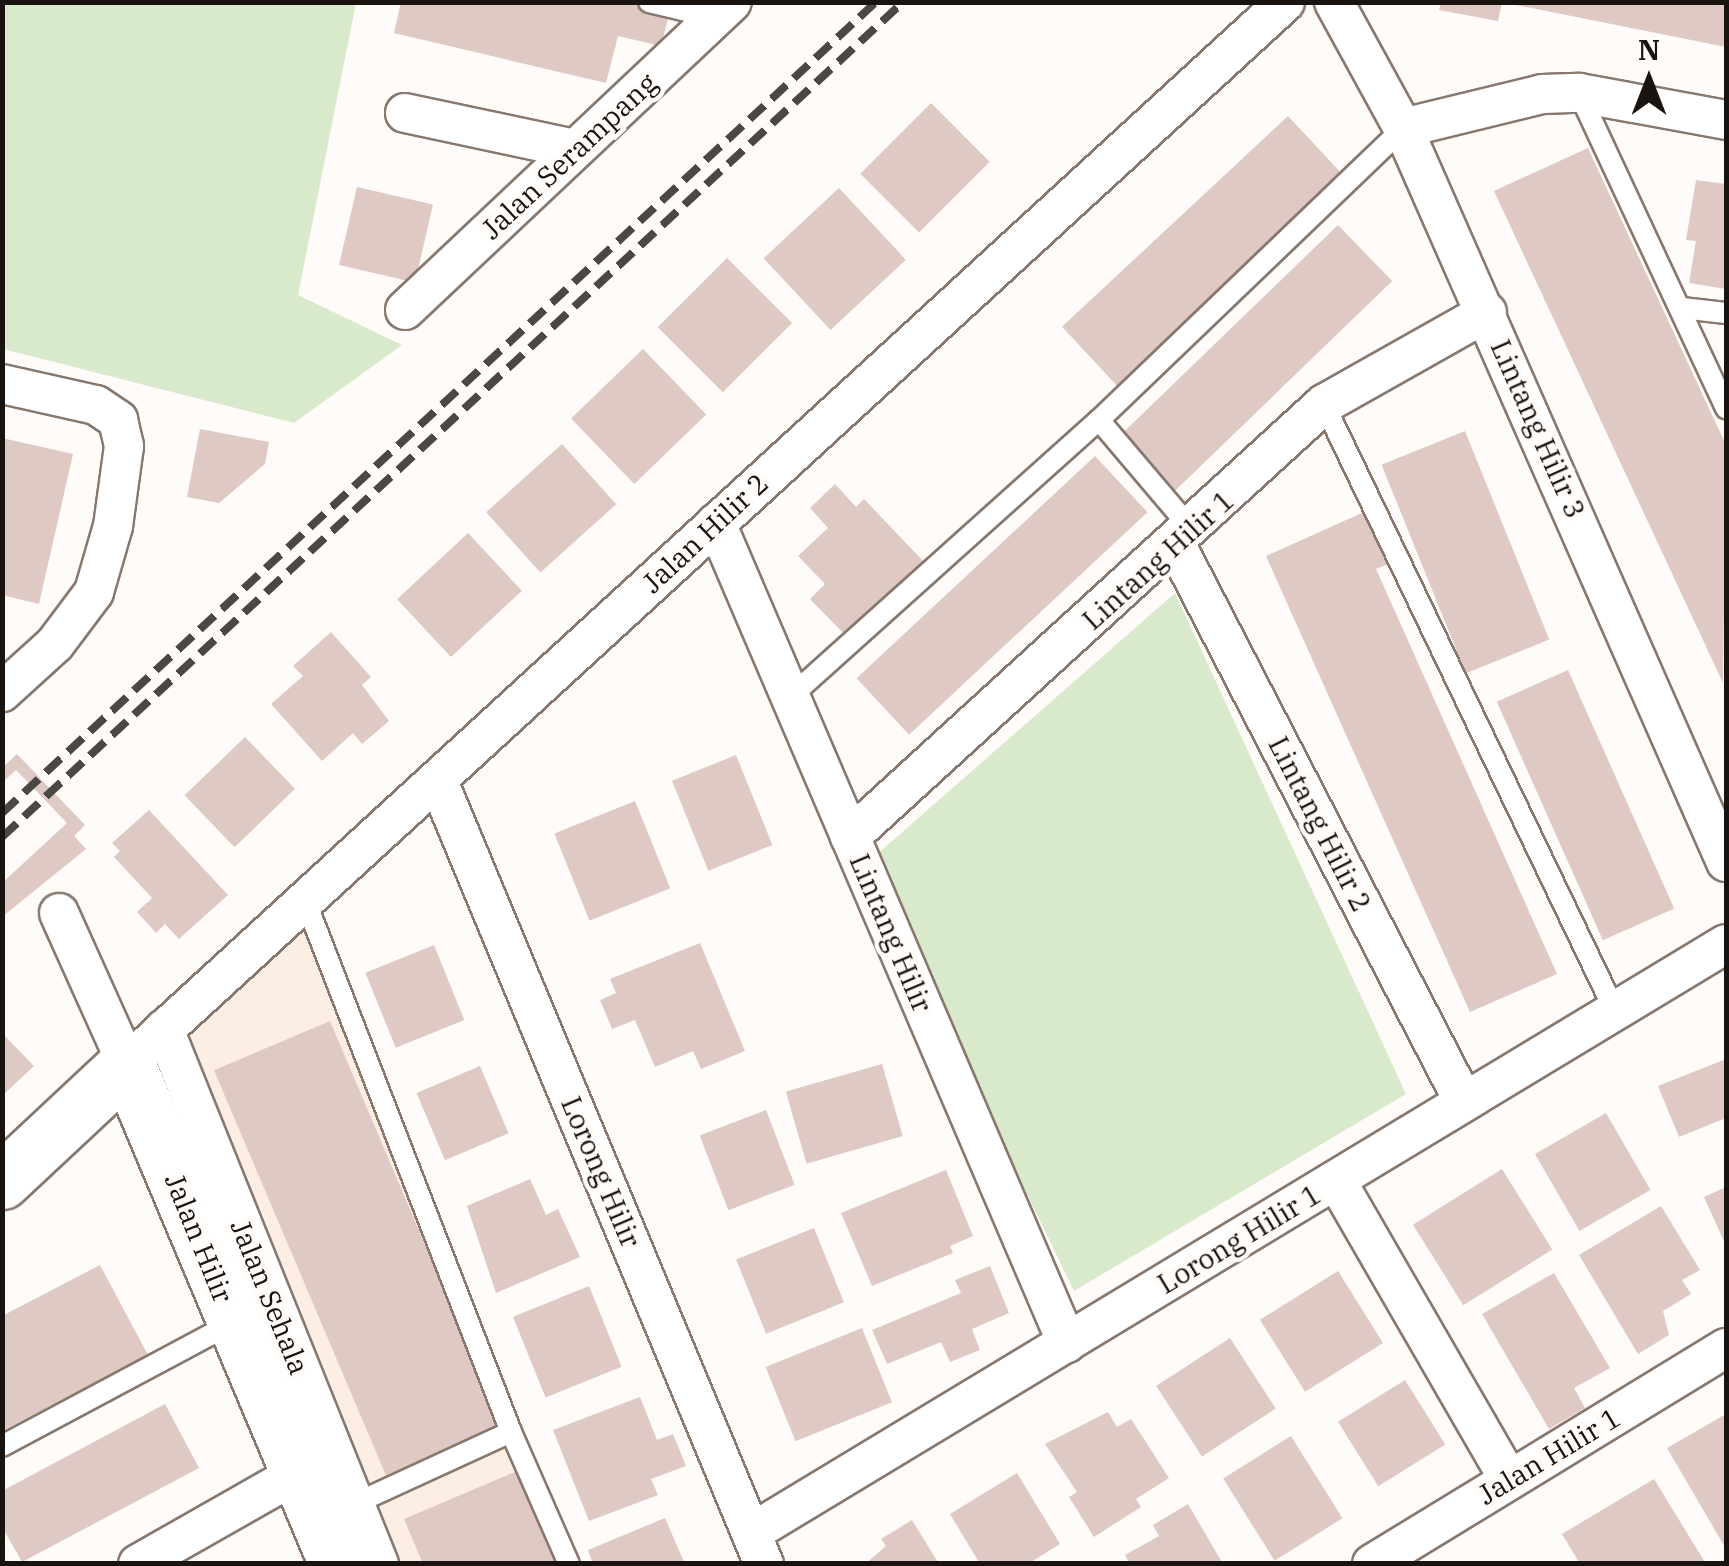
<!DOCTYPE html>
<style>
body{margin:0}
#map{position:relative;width:1729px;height:1566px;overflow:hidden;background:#fefbf8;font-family:"IBM Plex Serif",serif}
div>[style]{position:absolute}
.built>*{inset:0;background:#fdeee4}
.green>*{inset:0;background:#d9eacc}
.building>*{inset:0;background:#dfc9c4;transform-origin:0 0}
.roads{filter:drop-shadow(2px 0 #88786d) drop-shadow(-2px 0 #88786d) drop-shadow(0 2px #88786d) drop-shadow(0 -2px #88786d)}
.lane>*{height:20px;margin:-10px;padding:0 10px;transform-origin:10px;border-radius:10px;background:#fff}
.street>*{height:38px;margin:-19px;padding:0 19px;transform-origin:19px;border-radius:19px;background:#fff}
.secondary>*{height:55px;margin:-27.5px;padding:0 27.5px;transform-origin:27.5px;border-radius:27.5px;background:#fff}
.rail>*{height:8px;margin-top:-4px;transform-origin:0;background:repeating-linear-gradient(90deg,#4c4743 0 20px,transparent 0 30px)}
span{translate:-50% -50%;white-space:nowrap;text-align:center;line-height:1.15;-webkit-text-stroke:9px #fefbf8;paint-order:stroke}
.street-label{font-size:28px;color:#1a1410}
.frame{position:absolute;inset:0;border:5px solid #1a1410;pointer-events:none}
.north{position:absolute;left:1599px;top:30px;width:100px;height:100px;-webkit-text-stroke:8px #fefbf8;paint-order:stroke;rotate:0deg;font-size:28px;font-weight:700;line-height:40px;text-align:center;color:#1a1410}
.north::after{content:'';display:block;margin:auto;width:35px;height:45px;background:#1a1410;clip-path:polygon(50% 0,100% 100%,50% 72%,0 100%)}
</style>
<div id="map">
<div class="built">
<div style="clip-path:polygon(304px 919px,561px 1563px,394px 1563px,180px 1031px)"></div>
</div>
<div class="green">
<div style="clip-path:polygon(2px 3px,356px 3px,298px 295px,402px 345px,294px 423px,3px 349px)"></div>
<div style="clip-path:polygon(1175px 593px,1406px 1094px,1074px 1291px,867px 863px)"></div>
</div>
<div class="building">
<div style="clip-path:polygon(401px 2px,622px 2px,669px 14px,661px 46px,618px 36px,606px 83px,394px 33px)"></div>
<div style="clip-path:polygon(1441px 2px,1502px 2px,1498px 21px,1439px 10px)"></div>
<div style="clip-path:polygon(1511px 2px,1726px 2px,1726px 47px,1511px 4px)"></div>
<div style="left:931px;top:103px;width:83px;height:100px;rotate:45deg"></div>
<div style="left:1288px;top:116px;width:81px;height:309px;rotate:47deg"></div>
<div style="clip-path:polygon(1588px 148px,1726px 445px,1723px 683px,1494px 191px)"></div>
<div style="clip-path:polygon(1696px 180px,1726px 184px,1726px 289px,1689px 283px,1696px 241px,1686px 240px)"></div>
<div style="left:357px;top:187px;width:78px;height:80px;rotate:13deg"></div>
<div style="left:839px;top:188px;width:98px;height:103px;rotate:47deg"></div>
<div style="left:1338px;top:225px;width:78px;height:304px;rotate:46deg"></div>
<div style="left:727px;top:258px;width:92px;height:98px;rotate:45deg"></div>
<div style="left:643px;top:349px;width:91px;height:100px;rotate:46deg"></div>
<div style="clip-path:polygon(200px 429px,269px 442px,265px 464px,219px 503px,187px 497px)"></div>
<div style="left:1465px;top:431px;width:225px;height:90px;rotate:68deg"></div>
<div style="clip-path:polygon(2px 438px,73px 454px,39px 604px,2px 595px)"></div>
<div style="left:562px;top:444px;width:81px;height:102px;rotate:48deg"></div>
<div style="left:1095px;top:456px;width:77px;height:326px;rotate:47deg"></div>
<div style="clip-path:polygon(835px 484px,856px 507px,864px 499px,925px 563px,847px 637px,810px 599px,825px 584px,798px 556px,828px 528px,810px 508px)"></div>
<div style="clip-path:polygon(1364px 512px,1388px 564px,1376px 569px,1557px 974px,1470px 1012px,1266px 556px)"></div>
<div style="left:468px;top:533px;width:79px;height:97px;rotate:47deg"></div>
<div style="clip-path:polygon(331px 632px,371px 677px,362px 685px,389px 721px,362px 744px,353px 733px,322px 761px,271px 704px,303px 676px,293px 666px)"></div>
<div style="left:1568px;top:670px;width:261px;height:78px;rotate:66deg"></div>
<div style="left:245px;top:737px;width:72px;height:84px;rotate:46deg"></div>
<div style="clip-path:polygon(17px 754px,85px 825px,74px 836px,86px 849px,2px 917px,2px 883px,67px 823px,16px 770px,2px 783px,2px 768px)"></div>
<div style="left:736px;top:755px;width:97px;height:69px;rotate:68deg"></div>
<div style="left:635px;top:801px;width:94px;height:87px;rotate:68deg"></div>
<div style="clip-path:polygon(149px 810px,228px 895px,179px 939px,165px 924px,156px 933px,137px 912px,152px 898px,114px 857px,120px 851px,112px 843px)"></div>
<div style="clip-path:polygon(700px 943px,745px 1051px,701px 1069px,693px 1051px,655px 1067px,635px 1020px,612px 1029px,600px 1000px,616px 993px,610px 979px)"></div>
<div style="left:434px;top:945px;width:81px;height:74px;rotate:68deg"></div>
<div style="left:330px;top:1021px;width:459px;height:126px;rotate:67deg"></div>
<div style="clip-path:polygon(2px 1033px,34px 1066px,2px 1096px)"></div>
<div style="clip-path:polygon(1726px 1059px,1726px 1118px,1679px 1137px,1658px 1086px)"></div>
<div style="left:882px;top:1064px;width:75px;height:100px;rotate:74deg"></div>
<div style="left:480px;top:1066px;width:73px;height:69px;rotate:67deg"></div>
<div style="left:766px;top:1110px;width:80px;height:71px;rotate:69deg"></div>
<div style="left:1606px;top:1113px;width:89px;height:82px;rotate:60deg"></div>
<div style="left:1502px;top:1169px;width:95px;height:105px;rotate:58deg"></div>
<div style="clip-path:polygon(946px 1170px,973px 1236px,950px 1246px,953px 1253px,872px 1286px,841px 1213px)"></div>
<div style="clip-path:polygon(530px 1179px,546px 1215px,558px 1209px,580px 1257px,496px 1293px,467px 1206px)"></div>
<div style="clip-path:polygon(1726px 1187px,1726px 1246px,1704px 1197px)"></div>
<div style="clip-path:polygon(1661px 1206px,1700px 1270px,1682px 1280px,1691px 1294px,1663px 1311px,1669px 1335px,1638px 1354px,1579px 1255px)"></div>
<div style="left:814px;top:1228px;width:80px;height:84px;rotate:68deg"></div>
<div style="clip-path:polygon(100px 1265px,148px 1355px,2px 1431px,2px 1316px)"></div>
<div style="clip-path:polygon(990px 1266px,1009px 1313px,972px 1329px,980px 1350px,950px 1362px,941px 1342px,887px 1364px,872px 1330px,961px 1293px,955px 1280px)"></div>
<div style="left:1338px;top:1271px;width:85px;height:92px;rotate:58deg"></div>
<div style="clip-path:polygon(1554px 1273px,1610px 1368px,1574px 1388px,1585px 1408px,1549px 1429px,1482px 1314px)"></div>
<div style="left:589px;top:1286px;width:87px;height:82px;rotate:68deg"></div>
<div style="left:862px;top:1328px;width:80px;height:104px;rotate:68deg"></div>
<div style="left:1230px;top:1338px;width:84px;height:88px;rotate:57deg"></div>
<div style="left:1405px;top:1380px;width:76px;height:79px;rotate:58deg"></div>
<div style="clip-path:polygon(640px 1397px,657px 1440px,673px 1434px,686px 1466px,651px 1479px,658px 1495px,589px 1521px,553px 1430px)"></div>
<div style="clip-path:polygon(165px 1404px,199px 1468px,22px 1562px,2px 1527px,2px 1491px)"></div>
<div style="clip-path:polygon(1108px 1412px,1117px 1427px,1131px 1419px,1169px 1478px,1136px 1499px,1141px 1507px,1094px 1537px,1069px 1497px,1077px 1492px,1045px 1444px)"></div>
<div style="clip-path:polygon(1726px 1414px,1726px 1549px,1667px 1448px)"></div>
<div style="left:1291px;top:1436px;width:97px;height:80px;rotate:58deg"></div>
<div style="clip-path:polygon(517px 1471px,556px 1564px,423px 1564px,404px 1519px)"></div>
<div style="clip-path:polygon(1017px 1473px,1060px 1544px,1028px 1564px,980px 1564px,950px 1514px)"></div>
<div style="clip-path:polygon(1654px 1479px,1706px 1564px,1580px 1564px,1562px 1534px)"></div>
<div style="clip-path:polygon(1188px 1504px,1223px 1564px,1130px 1564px,1125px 1555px,1159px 1536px,1153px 1525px)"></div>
<div style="clip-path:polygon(665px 1518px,685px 1564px,593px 1564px,588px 1550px)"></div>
<div style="clip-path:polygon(912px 1520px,939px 1564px,865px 1564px,886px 1546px,881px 1539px)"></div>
</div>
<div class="roads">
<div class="lane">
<div style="left:649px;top:2px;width:69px;rotate:13.4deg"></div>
<div style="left:1579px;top:93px;width:348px;rotate:65deg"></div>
<div style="left:1682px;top:308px;width:44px;rotate:6.5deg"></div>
<div style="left:1324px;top:404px;width:673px;rotate:64.39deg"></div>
<div style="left:1099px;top:420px;width:145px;rotate:49.7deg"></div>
<div style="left:790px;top:697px;width:415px;rotate:-41.9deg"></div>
<div style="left:1099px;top:420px;width:422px;rotate:-43.8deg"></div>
<div style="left:305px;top:900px;width:570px;rotate:68.83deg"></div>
<div style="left:511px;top:1432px;width:144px;rotate:66.3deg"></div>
<div style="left:2px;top:1446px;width:261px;rotate:-28.1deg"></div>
<div style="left:352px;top:1505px;width:175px;rotate:-24.7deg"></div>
</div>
<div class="street">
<div style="left:1334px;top:2px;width:144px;rotate:61.3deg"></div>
<div style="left:1403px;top:128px;width:802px;rotate:66.25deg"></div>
<div style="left:405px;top:113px;width:174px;rotate:12deg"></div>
<div style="left:1403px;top:128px;width:143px;rotate:-13.7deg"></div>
<div style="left:1542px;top:94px;width:37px;rotate:-2deg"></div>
<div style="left:1579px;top:93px;width:149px;rotate:10.4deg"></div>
<div style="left:405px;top:310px;width:449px;rotate:-43.3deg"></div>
<div style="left:2px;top:384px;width:96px;rotate:12.6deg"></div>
<div style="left:96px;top:405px;width:27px;rotate:34deg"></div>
<div style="left:118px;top:420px;width:27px;rotate:77deg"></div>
<div style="left:124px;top:446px;width:81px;rotate:97.8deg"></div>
<div style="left:113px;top:526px;width:69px;rotate:106.1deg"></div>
<div style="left:94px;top:592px;width:65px;rotate:126.9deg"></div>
<div style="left:55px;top:644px;width:72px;rotate:137.8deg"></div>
<div style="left:716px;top:523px;width:892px;rotate:66.83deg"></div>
<div style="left:1176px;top:545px;width:627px;rotate:62.66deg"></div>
<div style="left:438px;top:781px;width:848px;rotate:67.4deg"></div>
<div style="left:850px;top:837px;width:642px;rotate:-42.41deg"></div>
<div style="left:1324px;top:404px;width:187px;rotate:-29.4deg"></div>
<div style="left:59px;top:913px;width:166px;rotate:65.8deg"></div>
<div style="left:127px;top:1064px;width:1571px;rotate:-42.52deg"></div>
<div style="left:164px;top:1029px;width:577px;rotate:68.11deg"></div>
<div style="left:1336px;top:1180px;width:346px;rotate:60deg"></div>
<div style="left:751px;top:1533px;width:1139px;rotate:-31.14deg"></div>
<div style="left:138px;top:1564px;width:186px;rotate:-29.6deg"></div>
<div style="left:1372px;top:1564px;width:415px;rotate:-31.4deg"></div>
</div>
<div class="secondary">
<div style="left:2px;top:1181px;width:171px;rotate:-43.1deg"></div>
<div style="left:127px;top:1064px;width:542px;rotate:67.22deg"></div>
</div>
</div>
<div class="rail">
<div style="left:2px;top:813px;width:1192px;rotate:-42.86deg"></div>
<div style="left:2px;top:837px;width:1228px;rotate:-42.82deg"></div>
</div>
<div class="street-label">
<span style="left:569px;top:156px;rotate:-43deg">Jalan Serampang</span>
<span style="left:1538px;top:429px;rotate:66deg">Lintang Hilir 3</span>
<span style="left:705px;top:533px;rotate:-43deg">Jalan Hilir 2</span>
<span style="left:1158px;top:560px;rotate:-42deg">Lintang Hilir 1</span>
<span style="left:1320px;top:824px;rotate:63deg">Lintang Hilir 2</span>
<span style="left:891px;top:933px;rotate:67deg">Lintang Hilir</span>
<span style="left:601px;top:1172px;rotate:67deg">Lorong Hilir</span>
<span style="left:199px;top:1238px;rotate:68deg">Jalan Hilir</span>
<span style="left:1239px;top:1239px;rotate:-31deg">Lorong Hilir 1</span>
<span style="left:270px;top:1297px;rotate:68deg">Jalan Sehala</span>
<span style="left:1549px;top:1456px;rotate:-31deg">Jalan Hilir 1</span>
</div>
<div class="frame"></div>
<div class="north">N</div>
</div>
